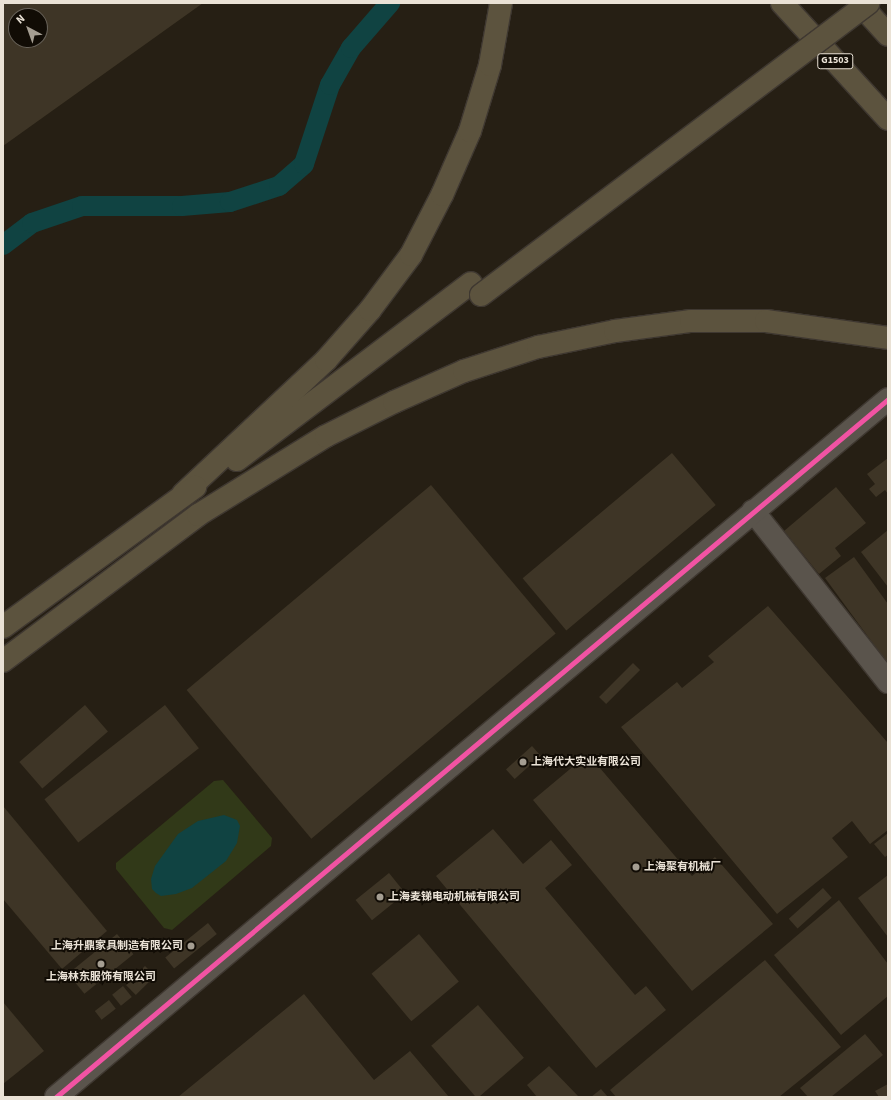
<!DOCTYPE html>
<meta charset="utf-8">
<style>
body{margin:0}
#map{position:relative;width:891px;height:1100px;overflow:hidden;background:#261f14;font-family:"Source Sans 3","Noto Sans SC",sans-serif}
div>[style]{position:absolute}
.green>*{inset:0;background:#313918}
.water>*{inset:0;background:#104342}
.canal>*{height:20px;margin:-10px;padding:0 10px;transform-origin:10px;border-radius:10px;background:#104342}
.building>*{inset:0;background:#3e3526;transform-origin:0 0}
.roads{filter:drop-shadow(1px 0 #3f3831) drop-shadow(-1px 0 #3f3831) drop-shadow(0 1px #3f3831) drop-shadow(0 -1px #3f3831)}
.minor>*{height:22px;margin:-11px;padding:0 11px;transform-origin:11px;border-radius:11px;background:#5a544c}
.highway>*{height:22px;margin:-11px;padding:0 11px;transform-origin:11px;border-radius:11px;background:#5c533e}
.bridges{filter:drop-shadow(1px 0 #3f3831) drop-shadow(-1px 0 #3f3831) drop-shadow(0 1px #3f3831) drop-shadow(0 -1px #3f3831)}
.highway-bridge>*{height:22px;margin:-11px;padding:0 11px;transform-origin:11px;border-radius:11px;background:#5c533e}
.cycleway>*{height:5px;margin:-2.5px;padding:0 2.5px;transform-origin:2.5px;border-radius:2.5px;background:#f153a3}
.dots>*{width:11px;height:11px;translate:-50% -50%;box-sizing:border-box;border:2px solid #110c05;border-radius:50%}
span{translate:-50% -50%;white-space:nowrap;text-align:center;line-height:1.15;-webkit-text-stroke:4px #110c05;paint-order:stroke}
.shield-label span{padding:1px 3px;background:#110c05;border:1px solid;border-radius:3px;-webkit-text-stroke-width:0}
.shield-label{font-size:10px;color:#eae2d6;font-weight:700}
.poi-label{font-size:11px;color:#eae2d6;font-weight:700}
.left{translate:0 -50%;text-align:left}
.right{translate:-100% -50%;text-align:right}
.frame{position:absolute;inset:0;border:4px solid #eae2d6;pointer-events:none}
.north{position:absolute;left:8px;top:8px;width:40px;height:40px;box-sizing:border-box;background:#110c05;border:1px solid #686259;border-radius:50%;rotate:319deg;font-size:11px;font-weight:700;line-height:16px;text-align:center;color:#eae2d6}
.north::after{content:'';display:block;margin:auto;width:14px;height:18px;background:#a59e92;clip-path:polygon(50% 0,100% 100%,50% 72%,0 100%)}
</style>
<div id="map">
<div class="green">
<div style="clip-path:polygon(223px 780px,272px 838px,271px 846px,172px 930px,164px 928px,116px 869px,116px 863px,214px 781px)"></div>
</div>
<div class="water">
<div style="clip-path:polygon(224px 815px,237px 820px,240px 826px,237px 843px,226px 861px,192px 888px,176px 894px,161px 896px,156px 893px,152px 889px,151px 879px,155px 866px,178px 834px,198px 821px)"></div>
</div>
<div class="canal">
<div style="left:3px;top:245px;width:36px;rotate:-37deg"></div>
<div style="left:32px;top:223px;width:53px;rotate:-18.8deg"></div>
<div style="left:82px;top:206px;width:100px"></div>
<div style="left:182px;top:206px;width:48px;rotate:-4.8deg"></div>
<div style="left:230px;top:202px;width:52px;rotate:-18.1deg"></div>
<div style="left:279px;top:186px;width:33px;rotate:-41deg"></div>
<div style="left:304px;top:164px;width:83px;rotate:-71.8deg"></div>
<div style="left:330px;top:85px;width:43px;rotate:-60.4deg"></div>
<div style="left:351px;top:48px;width:60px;rotate:-49.1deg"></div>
</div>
<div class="building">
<div style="clip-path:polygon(evenodd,3px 3px,203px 3px,3px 146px,3px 3px,16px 16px,40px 16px,40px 40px,16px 40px,16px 16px)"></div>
<div style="left:672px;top:453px;width:68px;height:195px;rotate:50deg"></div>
<div style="clip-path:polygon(888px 458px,888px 494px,885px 490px,876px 497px,869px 489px,875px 484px,867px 474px)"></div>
<div style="left:431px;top:485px;width:194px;height:319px;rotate:50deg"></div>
<div style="clip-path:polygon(836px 487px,866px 523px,835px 548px,841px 556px,819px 574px,784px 531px)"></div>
<div style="clip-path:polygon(888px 530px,888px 587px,861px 552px)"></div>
<div style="clip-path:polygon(854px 557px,888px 604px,888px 664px,825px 578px)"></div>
<div style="clip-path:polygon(768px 606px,888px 743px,888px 830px,870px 844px,852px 821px,832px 838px,848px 857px,777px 914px,621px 727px,677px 682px,682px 688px,714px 662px,708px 656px)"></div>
<div style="left:633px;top:663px;width:10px;height:48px;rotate:45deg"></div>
<div style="left:85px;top:705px;width:35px;height:87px;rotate:49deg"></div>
<div style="left:165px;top:705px;width:55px;height:153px;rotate:52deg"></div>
<div style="left:532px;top:746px;width:13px;height:35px;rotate:48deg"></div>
<div style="clip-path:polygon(588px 754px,692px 876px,715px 857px,773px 924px,692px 991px,533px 800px)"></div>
<div style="clip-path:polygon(3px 806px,107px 931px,62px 969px,3px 899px)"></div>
<div style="clip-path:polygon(493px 829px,523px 864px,551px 840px,572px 865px,545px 888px,635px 995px,646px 986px,666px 1010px,596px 1068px,436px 876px)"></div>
<div style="clip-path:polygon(888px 833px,888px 855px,885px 857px,874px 844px)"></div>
<div style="left:389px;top:873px;width:26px;height:43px;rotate:51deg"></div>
<div style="clip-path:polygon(888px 875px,888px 937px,858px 898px)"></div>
<div style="left:823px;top:888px;width:13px;height:46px;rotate:48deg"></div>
<div style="clip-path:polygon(839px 900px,888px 964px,888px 996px,841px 1035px,774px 955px)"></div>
<div style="left:208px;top:923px;width:14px;height:55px;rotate:51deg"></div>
<div style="left:117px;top:934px;width:26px;height:63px;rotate:51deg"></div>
<div style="left:419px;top:934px;width:62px;height:62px;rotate:50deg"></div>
<div style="clip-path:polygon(765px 960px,841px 1047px,779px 1097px,616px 1097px,610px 1090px)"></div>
<div style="left:145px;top:966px;width:14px;height:27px;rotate:45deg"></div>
<div style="left:123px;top:986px;width:14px;height:14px;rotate:51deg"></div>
<div style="clip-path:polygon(304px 994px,374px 1080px,410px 1051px,449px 1097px,178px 1097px)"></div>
<div style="left:109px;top:1000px;width:11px;height:18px;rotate:52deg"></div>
<div style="clip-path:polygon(3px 1002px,44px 1051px,3px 1084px)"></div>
<div style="left:478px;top:1005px;width:70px;height:62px;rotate:49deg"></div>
<div style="clip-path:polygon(865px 1034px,883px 1055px,831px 1097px,808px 1097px,800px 1088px)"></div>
<div style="clip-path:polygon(549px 1066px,579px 1097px,537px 1097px,527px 1085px)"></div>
<div style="clip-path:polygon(888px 1084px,888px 1097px,879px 1097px,875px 1091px)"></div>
<div style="clip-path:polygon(601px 1089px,608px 1097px,591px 1097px)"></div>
</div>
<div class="roads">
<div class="minor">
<div style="left:753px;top:511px;width:218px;rotate:51.7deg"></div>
<div style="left:56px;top:1097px;width:1086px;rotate:-39.99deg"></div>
</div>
<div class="highway">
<div style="left:782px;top:3px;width:157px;rotate:47.6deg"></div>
<div style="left:859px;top:3px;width:43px;rotate:47.8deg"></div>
<div style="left:237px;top:460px;width:293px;rotate:-37.1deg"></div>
<div style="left:183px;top:494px;width:196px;rotate:-43.1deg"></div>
<div style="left:326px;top:360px;width:67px;rotate:-48.7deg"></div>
<div style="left:370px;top:310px;width:69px;rotate:-53.3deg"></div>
<div style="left:411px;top:255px;width:68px;rotate:-62.7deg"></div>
<div style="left:442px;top:195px;width:70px;rotate:-66.4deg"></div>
<div style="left:470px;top:131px;width:69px;rotate:-73.1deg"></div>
<div style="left:490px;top:65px;width:63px;rotate:-79.9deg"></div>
<div style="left:3px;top:627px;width:238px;rotate:-36.1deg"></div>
<div style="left:3px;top:661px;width:244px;rotate:-36.8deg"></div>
<div style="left:198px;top:515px;width:150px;rotate:-31.7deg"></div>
<div style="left:326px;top:436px;width:76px;rotate:-26.6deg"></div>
<div style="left:394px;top:402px;width:77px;rotate:-23.9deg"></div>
<div style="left:464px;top:371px;width:78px;rotate:-18deg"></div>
<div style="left:538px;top:347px;width:79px;rotate:-11.7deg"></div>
<div style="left:615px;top:331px;width:77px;rotate:-7.5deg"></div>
<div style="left:691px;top:321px;width:75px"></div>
<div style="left:766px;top:321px;width:123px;rotate:7.9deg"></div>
</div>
</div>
<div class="bridges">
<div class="highway-bridge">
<div style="left:481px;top:295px;width:485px;rotate:-37deg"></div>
</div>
</div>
<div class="cycleway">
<div style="left:56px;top:1097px;width:1086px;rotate:-39.99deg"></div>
</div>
<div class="dots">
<div style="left:523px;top:762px;background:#a59e92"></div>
<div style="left:636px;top:867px;background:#a59e92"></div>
<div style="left:380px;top:897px;background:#a59e92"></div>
<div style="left:191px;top:946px;background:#a59e92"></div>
<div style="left:101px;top:964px;background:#a59e92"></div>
</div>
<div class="shield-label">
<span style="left:835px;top:61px">G1503</span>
</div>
<div class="poi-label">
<span class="left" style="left:531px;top:762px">上海代大实业有限公司</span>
<span class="left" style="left:644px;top:867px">上海聚有机械厂</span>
<span class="left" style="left:388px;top:897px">上海麦锑电动机械有限公司</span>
<span class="right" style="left:183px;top:946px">上海升鼎家具制造有限公司</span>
<span style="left:101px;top:977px">上海林东服饰有限公司</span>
</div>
<div class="frame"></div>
<div class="north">N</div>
</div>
